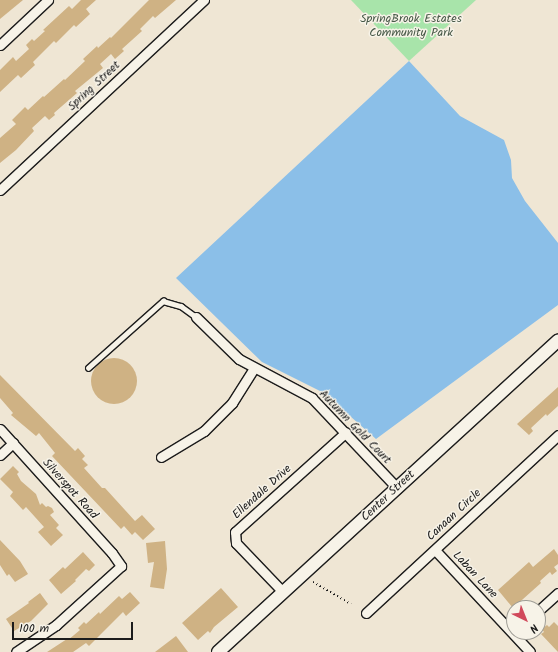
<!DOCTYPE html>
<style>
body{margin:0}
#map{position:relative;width:558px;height:652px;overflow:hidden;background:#efe6d4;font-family:Kalam,sans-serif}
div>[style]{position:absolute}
.green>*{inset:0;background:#a8e4aa}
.water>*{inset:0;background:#8bbfe8}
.building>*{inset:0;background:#cfb284}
.round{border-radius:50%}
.path>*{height:1.5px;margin-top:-0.75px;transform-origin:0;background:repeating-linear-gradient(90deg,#1c1c1c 0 1px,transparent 0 4px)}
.roads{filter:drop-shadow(1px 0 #1c1c1c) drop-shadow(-1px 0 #1c1c1c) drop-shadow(0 1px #1c1c1c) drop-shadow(0 -1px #1c1c1c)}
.lane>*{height:4.5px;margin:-2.25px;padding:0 2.25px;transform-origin:2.25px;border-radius:2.25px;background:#f7f3e8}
.street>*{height:9px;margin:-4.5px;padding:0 4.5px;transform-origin:4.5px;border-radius:4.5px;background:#f7f3e8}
.secondary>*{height:12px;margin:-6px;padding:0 6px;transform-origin:6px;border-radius:6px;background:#f7f3e8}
span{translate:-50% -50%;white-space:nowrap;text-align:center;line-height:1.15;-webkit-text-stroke:3px #f7f3e8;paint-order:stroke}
.park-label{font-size:12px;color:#465847}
.street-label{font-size:12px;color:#1c1c1c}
.north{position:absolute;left:506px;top:600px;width:40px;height:40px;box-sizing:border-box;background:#f7f3e8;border:1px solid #9f9d96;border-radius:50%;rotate:137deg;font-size:11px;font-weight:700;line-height:16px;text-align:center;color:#1c1c1c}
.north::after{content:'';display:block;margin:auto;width:14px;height:18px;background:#d1495b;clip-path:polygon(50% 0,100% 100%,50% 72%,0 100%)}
.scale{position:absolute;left:12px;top:622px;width:121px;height:18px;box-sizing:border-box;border:2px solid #1c1c1c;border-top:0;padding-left:5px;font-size:12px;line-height:14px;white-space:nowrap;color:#1c1c1c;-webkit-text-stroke:3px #f7f3e8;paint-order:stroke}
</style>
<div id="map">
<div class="green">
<div style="clip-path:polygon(351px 0,476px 0,409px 61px)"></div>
</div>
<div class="water">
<div style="clip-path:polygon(409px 61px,460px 116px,504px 140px,511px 160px,512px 178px,525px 201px,558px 243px,558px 305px,376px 439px,324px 393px,262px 362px,176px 278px)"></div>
</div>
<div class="building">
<div style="clip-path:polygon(0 0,23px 0,0 19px)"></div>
<div style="clip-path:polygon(81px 0,96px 0,86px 9px,90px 14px,76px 27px,74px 25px,56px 43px,54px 41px,33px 62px,35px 65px,21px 78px,18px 75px,0 92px,0 70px,13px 57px,16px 61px,29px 49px,26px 45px,32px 39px,34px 41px,45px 31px,43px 30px,69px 6px,72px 9px)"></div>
<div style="clip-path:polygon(149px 0,176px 0,155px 18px,153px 16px,140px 29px,142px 31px,122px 49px,124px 51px,115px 59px,111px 54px,100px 64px,103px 68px,75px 91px,77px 93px,54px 113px,55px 115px,49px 120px,45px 116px,32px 128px,34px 131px,16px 150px,0 163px,0 138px,16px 124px,12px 120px,25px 107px,28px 110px,43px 96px,44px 97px,64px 79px,65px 80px,85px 61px,83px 59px,97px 46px,98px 48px,110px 37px,111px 38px)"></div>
<div class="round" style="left:91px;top:358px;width:46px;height:46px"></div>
<div style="clip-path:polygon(0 375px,75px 451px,78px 448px,85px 456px,82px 459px,88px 465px,84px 468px,102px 488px,105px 488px,135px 521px,142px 515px,155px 529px,143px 540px,135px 532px,132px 535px,124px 526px,121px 529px,52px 456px,55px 453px,39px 433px,36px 436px,11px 415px,13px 413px,0 398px)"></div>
<div style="clip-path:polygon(558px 387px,558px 406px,547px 416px,546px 414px,531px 428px,533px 431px,529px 435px,517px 424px)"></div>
<div style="clip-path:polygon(13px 466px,19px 472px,17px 474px,21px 481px,36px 494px,40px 505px,42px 503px,46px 507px,48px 506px,52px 508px,54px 512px,50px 515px,59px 525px,56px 528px,63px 535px,51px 546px,38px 532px,44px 527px,26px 507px,23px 510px,10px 496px,13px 492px,0 479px)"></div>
<div style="clip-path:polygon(0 540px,20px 561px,28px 574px,15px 582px,9px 574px,7px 576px,0 565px)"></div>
<div style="clip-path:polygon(165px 541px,167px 569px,164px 589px,150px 587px,154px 562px,148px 563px,146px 543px)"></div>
<div style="clip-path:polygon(554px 549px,558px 555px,558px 564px,554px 567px,557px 571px,552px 575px,550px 572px,540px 581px,541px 583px,513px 608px,498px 590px,529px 562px,533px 567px)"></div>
<div style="clip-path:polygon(83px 552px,95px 565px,89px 571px,86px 569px,75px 580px,76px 581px,61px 594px,49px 580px,63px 567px,65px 569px)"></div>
<div style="clip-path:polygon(221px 588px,238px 607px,214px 627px,210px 633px,208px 631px,198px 640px,182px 623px)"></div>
<div style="clip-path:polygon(130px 592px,140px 603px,126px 616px,123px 612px,89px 646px,86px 643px,73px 652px,47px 652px,67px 639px,68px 640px,80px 630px,78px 628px,84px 622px,86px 624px,99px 612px,100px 614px,119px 596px,122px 599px)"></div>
<div style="clip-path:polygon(40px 593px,48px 604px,31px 621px,14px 631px,6px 619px,29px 603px,28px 602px)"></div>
<div style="clip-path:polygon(554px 622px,558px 626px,558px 652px,541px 634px,544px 632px,542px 629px,547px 625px,549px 627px)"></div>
<div style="clip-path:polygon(176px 636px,188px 652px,155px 652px)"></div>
</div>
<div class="path">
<div style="left:313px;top:582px;width:44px;rotate:30.1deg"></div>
</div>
<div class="roads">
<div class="lane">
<div style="left:88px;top:368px;width:101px;rotate:-41.8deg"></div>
<div style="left:163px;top:301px;width:19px;rotate:16deg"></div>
<div style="left:181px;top:306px;width:19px;rotate:36deg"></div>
</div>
<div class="street">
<div style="left:0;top:45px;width:66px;rotate:-43.2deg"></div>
<div style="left:0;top:190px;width:279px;rotate:-43deg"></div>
<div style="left:196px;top:317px;width:60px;rotate:44.3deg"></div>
<div style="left:239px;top:359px;width:83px;rotate:28.1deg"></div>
<div style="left:312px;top:398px;width:124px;rotate:46.6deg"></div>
<div style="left:0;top:429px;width:167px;rotate:47.9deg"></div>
<div style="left:112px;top:553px;width:16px;rotate:55deg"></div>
<div style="left:121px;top:566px;width:88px;rotate:137.8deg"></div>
<div style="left:56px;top:625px;width:48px;rotate:146deg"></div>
<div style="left:0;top:455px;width:18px;rotate:-43deg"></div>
<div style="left:161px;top:457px;width:50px;rotate:-31.2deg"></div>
<div style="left:204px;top:431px;width:40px;rotate:-45deg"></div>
<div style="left:232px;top:403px;width:41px;rotate:-57.8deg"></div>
<div style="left:435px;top:550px;width:139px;rotate:47deg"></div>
<div style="left:283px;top:592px;width:68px;rotate:-133.8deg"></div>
<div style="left:236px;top:543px;width:11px;rotate:-95deg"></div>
<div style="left:235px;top:532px;width:149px;rotate:-42deg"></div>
<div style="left:538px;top:611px;width:27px;rotate:-42deg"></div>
<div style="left:366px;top:613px;width:262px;rotate:-42.8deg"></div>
</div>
<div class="secondary">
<div style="left:218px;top:652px;width:461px;rotate:-42.5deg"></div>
</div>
</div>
<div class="park-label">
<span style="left:411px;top:26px">SpringBrook Estates<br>Community Park</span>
</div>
<div class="street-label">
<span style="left:94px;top:86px;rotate:-43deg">Spring Street</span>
<span style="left:355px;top:427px;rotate:46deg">Autumn Gold Court</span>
<span style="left:70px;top:489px;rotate:48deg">Silverspot Road</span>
<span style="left:262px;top:492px;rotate:-42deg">Ellendale Drive</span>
<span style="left:388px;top:496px;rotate:-43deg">Center Street</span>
<span style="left:454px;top:515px;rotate:-43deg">Canaan Circle</span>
<span style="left:475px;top:575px;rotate:47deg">Laban Lane</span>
</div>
<div class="north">N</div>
<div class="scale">100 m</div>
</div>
